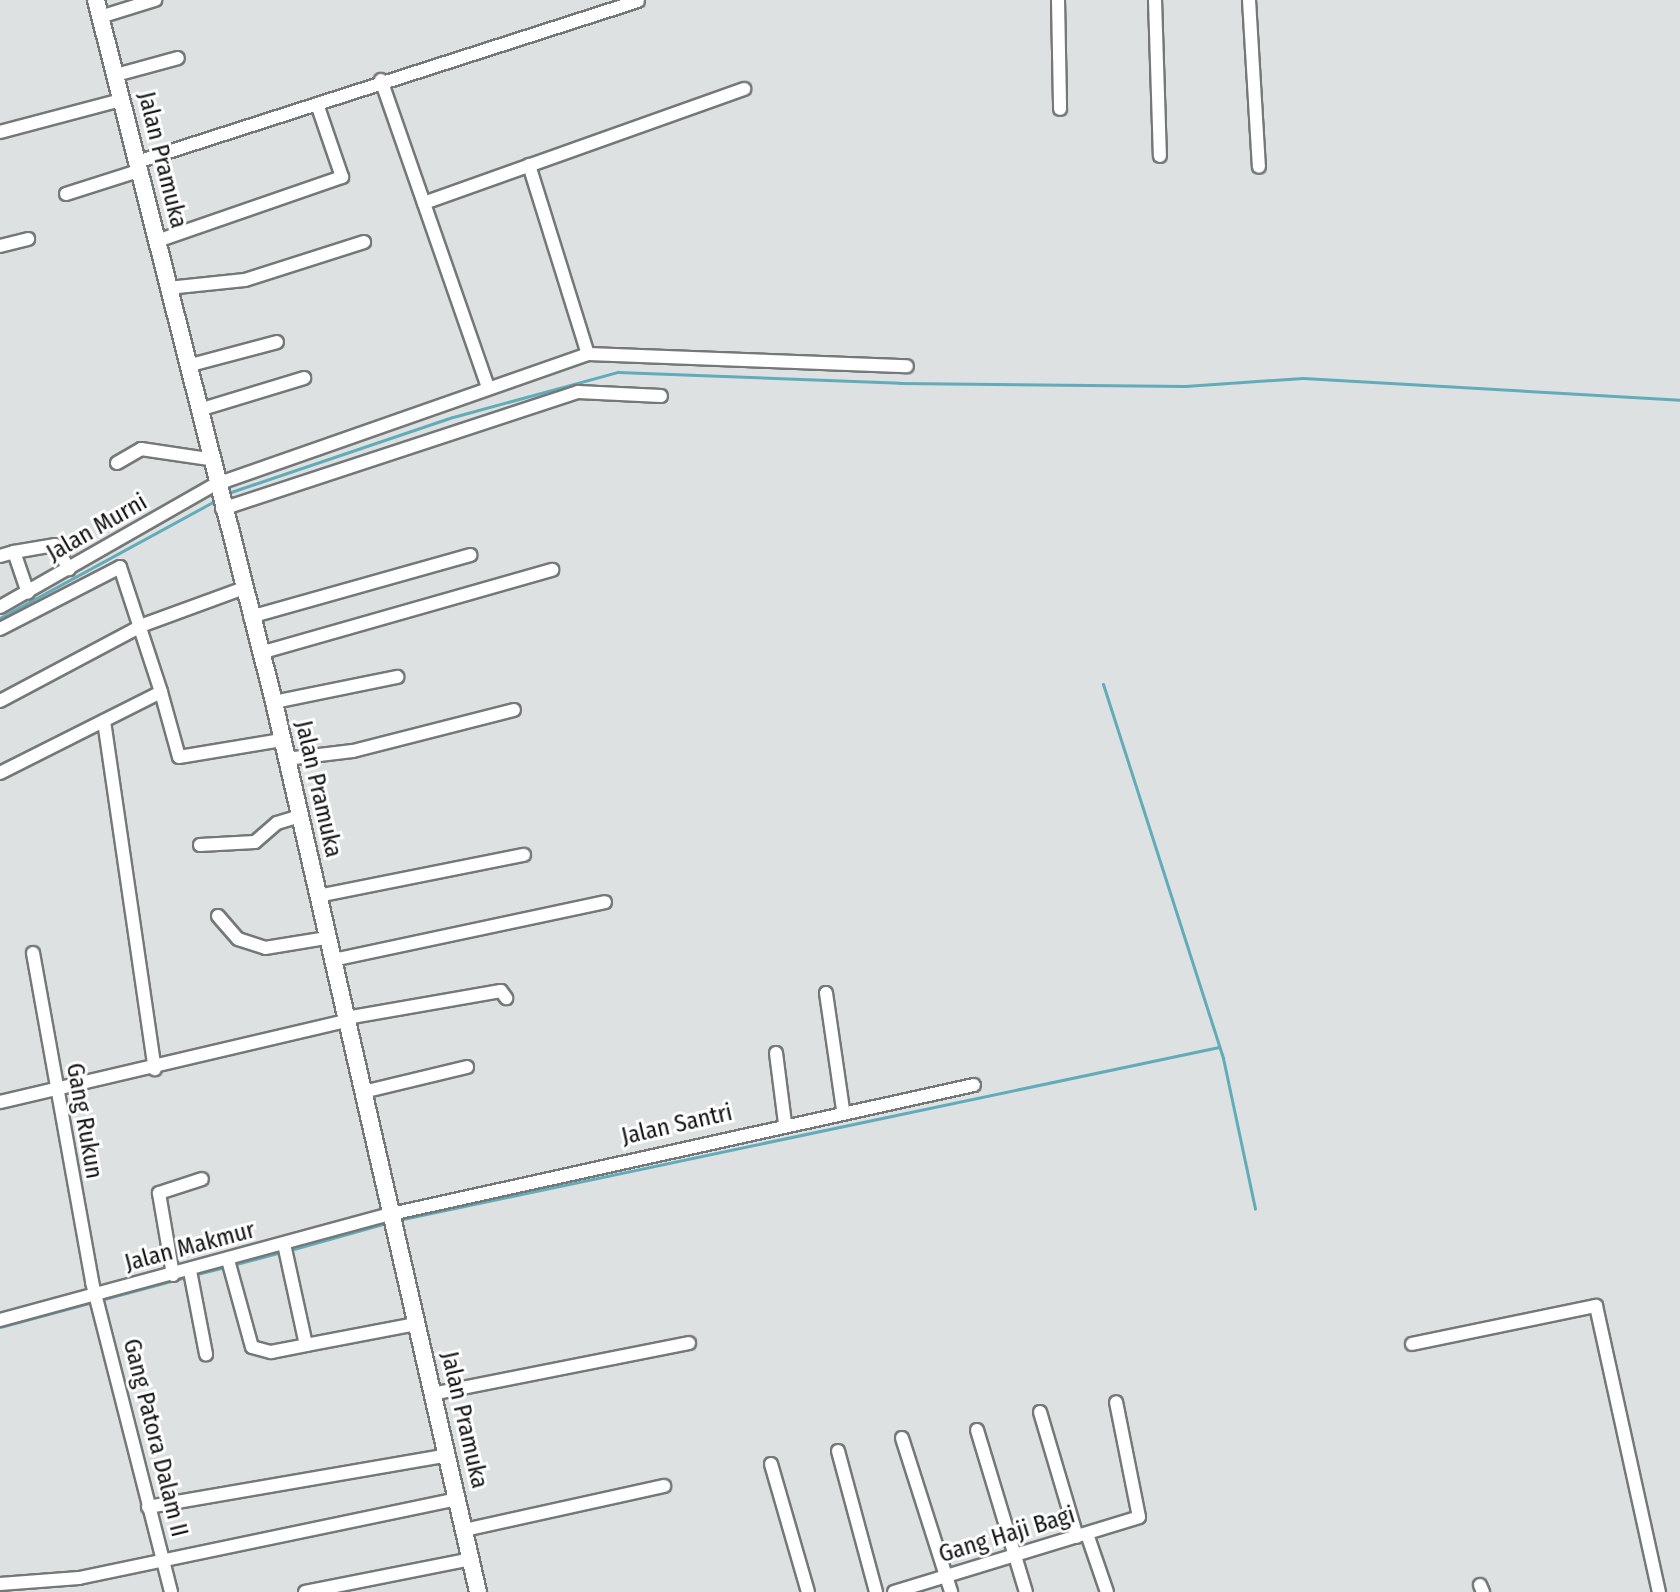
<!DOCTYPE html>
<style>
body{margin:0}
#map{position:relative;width:1680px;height:1592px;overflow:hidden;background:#dde1e1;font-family:"Fira Sans Condensed",sans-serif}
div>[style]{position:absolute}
.stream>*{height:3px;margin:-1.5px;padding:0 1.5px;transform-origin:1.5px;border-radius:1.5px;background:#62abb8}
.roads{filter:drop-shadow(2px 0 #747879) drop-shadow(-2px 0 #747879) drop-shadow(0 2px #747879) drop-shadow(0 -2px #747879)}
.minor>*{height:12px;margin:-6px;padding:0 6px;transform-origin:6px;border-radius:6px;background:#fff}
.tertiary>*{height:16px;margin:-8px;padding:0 8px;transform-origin:8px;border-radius:8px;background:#fff}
span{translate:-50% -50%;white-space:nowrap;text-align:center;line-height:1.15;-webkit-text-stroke:6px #fff;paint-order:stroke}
.street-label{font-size:24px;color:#121313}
</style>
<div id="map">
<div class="stream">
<div style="left:228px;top:493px;width:237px;rotate:-18.7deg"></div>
<div style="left:453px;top:417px;width:171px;rotate:-15.3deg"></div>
<div style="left:618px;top:372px;width:282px;rotate:2.2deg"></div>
<div style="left:900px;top:383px;width:285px;rotate:0.6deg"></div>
<div style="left:1185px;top:386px;width:118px;rotate:-3.9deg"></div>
<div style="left:1303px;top:378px;width:378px;rotate:3.3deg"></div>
<div style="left:0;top:618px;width:248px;rotate:-28.6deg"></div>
<div style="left:1103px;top:684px;width:393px;rotate:72.2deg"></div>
<div style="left:1223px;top:1058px;width:154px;rotate:78deg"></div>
<div style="left:398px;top:1220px;width:839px;rotate:-11.9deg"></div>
<div style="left:290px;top:1250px;width:100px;rotate:-15.7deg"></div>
<div style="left:232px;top:1265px;width:52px;rotate:-14.6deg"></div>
<div style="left:193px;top:1275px;width:32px;rotate:-14deg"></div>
<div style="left:100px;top:1300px;width:89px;rotate:-15deg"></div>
<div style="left:0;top:1327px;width:96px;rotate:-15deg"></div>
</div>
<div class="roads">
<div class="minor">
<div style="left:1058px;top:0;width:109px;rotate:88.9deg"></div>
<div style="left:1155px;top:0;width:156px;rotate:88.2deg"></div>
<div style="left:1249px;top:0;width:167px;rotate:86.6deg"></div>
<div style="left:100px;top:17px;width:58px;rotate:-17.2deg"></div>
<div style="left:116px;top:75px;width:64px;rotate:-15.3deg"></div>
<div style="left:381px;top:80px;width:322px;rotate:70.8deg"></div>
<div style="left:0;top:132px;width:125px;rotate:-14.8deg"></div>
<div style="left:140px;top:161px;width:523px;rotate:-17.81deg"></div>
<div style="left:529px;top:165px;width:198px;rotate:72.7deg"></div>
<div style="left:66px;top:194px;width:79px;rotate:-17.7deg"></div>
<div style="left:424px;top:203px;width:340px;rotate:-19.6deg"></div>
<div style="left:157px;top:241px;width:196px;rotate:-19.1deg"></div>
<div style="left:342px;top:177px;width:77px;rotate:-108.9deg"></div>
<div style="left:0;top:246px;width:29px;rotate:-14deg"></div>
<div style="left:168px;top:288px;width:77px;rotate:-5.9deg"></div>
<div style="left:245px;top:280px;width:125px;rotate:-17.7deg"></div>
<div style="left:187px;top:366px;width:93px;rotate:-14.9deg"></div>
<div style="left:199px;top:410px;width:110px;rotate:-16.9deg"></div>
<div style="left:117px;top:463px;width:28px;rotate:-30deg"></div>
<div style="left:141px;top:449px;width:69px;rotate:8.4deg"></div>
<div style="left:222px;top:509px;width:375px;rotate:-18.2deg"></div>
<div style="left:578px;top:392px;width:83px;rotate:2.8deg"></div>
<div style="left:14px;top:552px;width:42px;rotate:-9.7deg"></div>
<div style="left:55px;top:545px;width:28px;rotate:60deg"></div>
<div style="left:0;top:556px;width:15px;rotate:-16deg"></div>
<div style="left:14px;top:552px;width:43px;rotate:71.1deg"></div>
<div style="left:0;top:607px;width:246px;rotate:-29.7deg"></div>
<div style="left:214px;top:485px;width:396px;rotate:-19.3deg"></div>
<div style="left:588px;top:354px;width:319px;rotate:2.2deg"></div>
<div style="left:250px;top:617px;width:229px;rotate:-15.7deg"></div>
<div style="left:0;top:629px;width:135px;rotate:-27.3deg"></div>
<div style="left:120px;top:567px;width:132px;rotate:71.8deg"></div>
<div style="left:161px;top:692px;width:180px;rotate:153.3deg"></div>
<div style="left:260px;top:653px;width:304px;rotate:-15.9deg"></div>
<div style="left:161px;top:692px;width:67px;rotate:74.5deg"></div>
<div style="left:179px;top:757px;width:104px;rotate:-9.4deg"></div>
<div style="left:0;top:701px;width:162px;rotate:-28deg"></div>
<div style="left:143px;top:625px;width:108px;rotate:-20.1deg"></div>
<div style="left:274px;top:702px;width:126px;rotate:-11.5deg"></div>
<div style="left:104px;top:721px;width:352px;rotate:81.7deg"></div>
<div style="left:286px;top:759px;width:67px;rotate:-6.8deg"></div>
<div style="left:353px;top:751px;width:166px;rotate:-14.3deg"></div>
<div style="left:200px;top:845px;width:55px;rotate:-3.1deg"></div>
<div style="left:255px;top:842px;width:29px;rotate:-41deg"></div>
<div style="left:277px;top:823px;width:24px;rotate:-17deg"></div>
<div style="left:318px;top:896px;width:210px;rotate:-11.3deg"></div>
<div style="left:218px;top:916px;width:30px;rotate:49deg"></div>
<div style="left:238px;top:939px;width:28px;rotate:18deg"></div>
<div style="left:265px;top:948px;width:63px;rotate:-9.2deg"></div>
<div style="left:33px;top:953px;width:334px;rotate:79.8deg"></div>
<div style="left:92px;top:1282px;width:320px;rotate:75.7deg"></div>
<div style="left:333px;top:960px;width:278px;rotate:-12deg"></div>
<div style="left:826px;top:993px;width:118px;rotate:81.7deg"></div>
<div style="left:346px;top:1018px;width:157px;rotate:-9.9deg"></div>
<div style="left:501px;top:991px;width:9px;rotate:54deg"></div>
<div style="left:776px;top:1053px;width:71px;rotate:82.7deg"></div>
<div style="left:363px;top:1092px;width:107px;rotate:-13.5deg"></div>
<div style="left:0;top:1102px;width:355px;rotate:-13.2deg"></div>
<div style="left:284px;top:1244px;width:103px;rotate:77.7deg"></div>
<div style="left:306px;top:1345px;width:112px;rotate:-10.8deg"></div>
<div style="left:228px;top:1260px;width:90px;rotate:74.6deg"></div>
<div style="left:252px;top:1347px;width:20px;rotate:15deg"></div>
<div style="left:271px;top:1352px;width:36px;rotate:-11deg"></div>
<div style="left:190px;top:1271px;width:85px;rotate:79.1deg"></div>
<div style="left:173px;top:1275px;width:83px;rotate:-99.7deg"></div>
<div style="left:159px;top:1193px;width:45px;rotate:-18deg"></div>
<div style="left:0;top:1320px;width:405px;rotate:-15.2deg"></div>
<div style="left:391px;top:1214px;width:597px;rotate:-12.48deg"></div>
<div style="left:1412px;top:1344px;width:188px;rotate:-11.7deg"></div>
<div style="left:1596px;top:1306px;width:293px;rotate:77.6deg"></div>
<div style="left:432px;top:1394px;width:262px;rotate:-11.2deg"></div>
<div style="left:1040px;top:1412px;width:130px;rotate:73.5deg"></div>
<div style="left:977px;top:1430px;width:169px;rotate:73.2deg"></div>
<div style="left:902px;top:1438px;width:162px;rotate:72.3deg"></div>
<div style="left:838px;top:1451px;width:146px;rotate:74.9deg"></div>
<div style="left:771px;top:1464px;width:133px;rotate:73.9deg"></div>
<div style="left:148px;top:1507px;width:304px;rotate:-9.8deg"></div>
<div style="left:464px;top:1530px;width:205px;rotate:-12.4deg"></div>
<div style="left:1087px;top:1534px;width:61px;rotate:71deg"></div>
<div style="left:0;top:1584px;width:79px;rotate:-4.3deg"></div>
<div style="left:79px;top:1578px;width:386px;rotate:-11.8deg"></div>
<div style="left:1480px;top:1585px;width:8px;rotate:67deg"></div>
<div style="left:305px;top:1592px;width:169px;rotate:-11.2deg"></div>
<div style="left:894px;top:1592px;width:256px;rotate:-17deg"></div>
<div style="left:1139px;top:1517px;width:117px;rotate:-101.3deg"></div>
</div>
<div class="tertiary">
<div style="left:96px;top:0;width:724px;rotate:75.77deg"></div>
<div style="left:274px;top:702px;width:913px;rotate:77.09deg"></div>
</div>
</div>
<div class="street-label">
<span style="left:162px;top:160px;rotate:76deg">Jalan Pramuka</span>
<span style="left:97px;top:528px;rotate:-30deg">Jalan Murni</span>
<span style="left:318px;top:789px;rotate:77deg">Jalan Pramuka</span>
<span style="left:84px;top:1121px;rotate:80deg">Gang Rukun</span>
<span style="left:677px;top:1125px;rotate:-13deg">Jalan Santri</span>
<span style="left:190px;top:1247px;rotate:-15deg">Jalan Makmur</span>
<span style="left:464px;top:1420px;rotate:77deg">Jalan Pramuka</span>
<span style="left:155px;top:1438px;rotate:76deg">Gang Patora Dalam II</span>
<span style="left:1007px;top:1535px;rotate:-17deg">Gang Haji Bagi</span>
</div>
</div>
